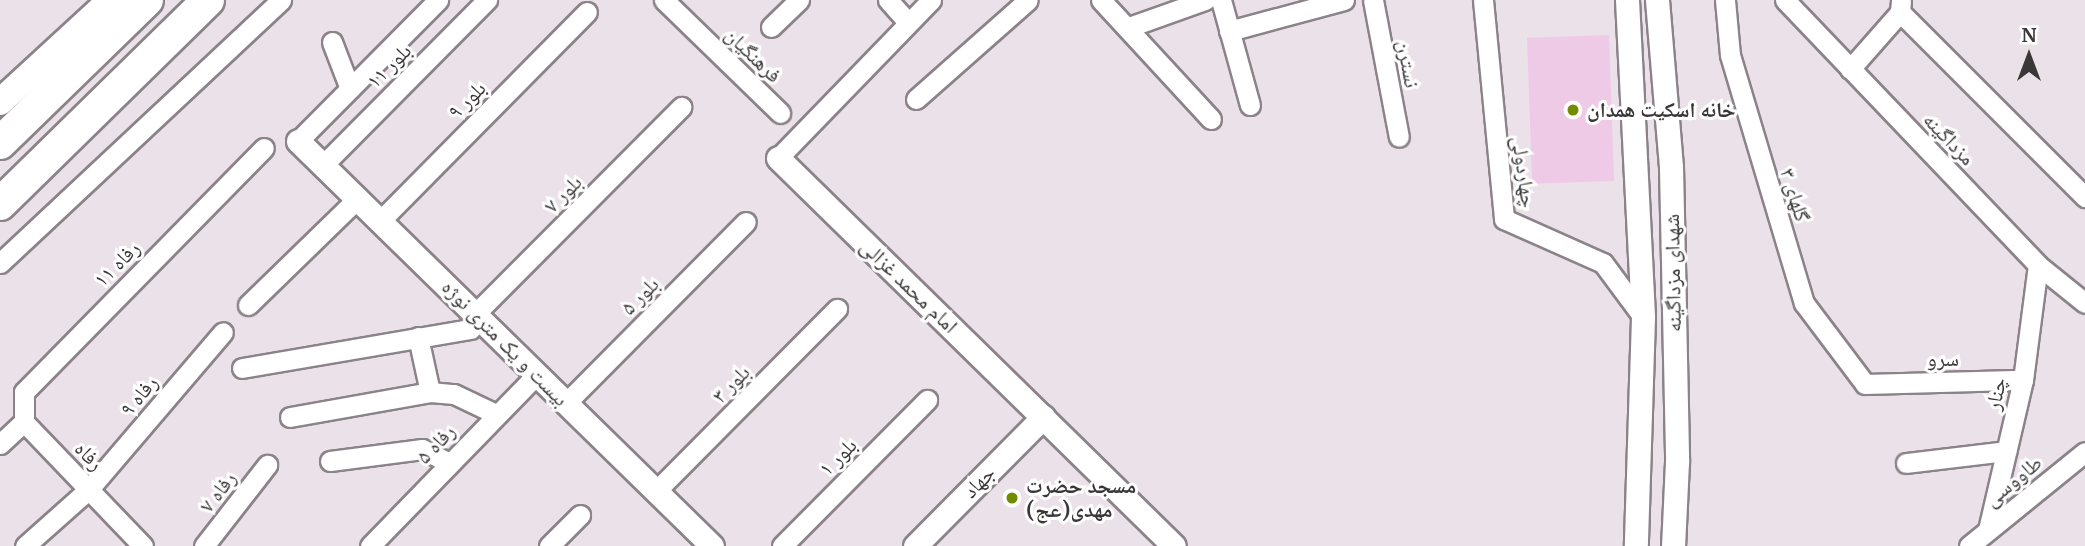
<!DOCTYPE html>
<meta charset="utf-8">
<style>
body{margin:0}
#map{position:relative;width:2085px;height:546px;overflow:hidden;background:#ebe2e9;font-family:Merriweather,"Noto Naskh Arabic",serif}
div>[style]{position:absolute}
.green>*{inset:0;background:#eecae6;transform-origin:0 0}
.roads{filter:drop-shadow(2px 0 #8b8389) drop-shadow(-2px 0 #8b8389) drop-shadow(0 2px #8b8389) drop-shadow(0 -2px #8b8389)}
.minor>*{height:19px;margin:-9.5px;padding:0 9.5px;transform-origin:9.5px;border-radius:9.5px;background:#fff}
.tertiary>*{height:23px;margin:-11.5px;padding:0 11.5px;transform-origin:11.5px;border-radius:11.5px;background:#fff}
.secondary>*{height:26px;margin:-13px;padding:0 13px;transform-origin:13px;border-radius:13px;background:#fff}
.trunk>*{height:32px;margin:-16px;padding:0 16px;transform-origin:16px;border-radius:16px;background:#fff}
.dots>*{width:19px;height:19px;translate:-50% -50%;box-sizing:border-box;border:4px solid #fff;border-radius:50%}
span{translate:-50% -50%;white-space:nowrap;text-align:center;line-height:1.15;-webkit-text-stroke:6px #fff;paint-order:stroke}
.street-label{font-size:21px;color:#3a3739}
.poi-label{font-size:21px;color:#3a3739;font-weight:700}
.left{translate:0 -50%;text-align:left}
.north{position:absolute;left:1994px;top:21px;width:70px;height:70px;-webkit-text-stroke:5px #fff;paint-order:stroke;rotate:0deg;font-size:19px;font-weight:700;line-height:28px;text-align:center;color:#3a3739}
.north::after{content:'';display:block;margin:auto;width:24px;height:32px;background:#3a3739;clip-path:polygon(50% 0,100% 100%,50% 72%,0 100%)}
</style>
<div id="map">
<div class="green">
<div style="left:1609px;top:35px;width:146px;height:82px;rotate:88deg"></div>
</div>
<div class="roads">
<div class="minor">
<div style="left:664px;top:0;width:162px;rotate:44.2deg"></div>
<div style="left:888px;top:0;width:30px;rotate:48deg"></div>
<div style="left:1101px;top:0;width:162px;rotate:47.3deg"></div>
<div style="left:1221px;top:0;width:109px;rotate:74.6deg"></div>
<div style="left:1373px;top:0;width:139px;rotate:79.3deg"></div>
<div style="left:1483px;top:0;width:220px;rotate:84.5deg"></div>
<div style="left:1504px;top:219px;width:108px;rotate:24deg"></div>
<div style="left:1603px;top:263px;width:67px;rotate:53.5deg"></div>
<div style="left:1725px;top:0;width:55px;rotate:84.8deg"></div>
<div style="left:1730px;top:55px;width:259px;rotate:73.4deg"></div>
<div style="left:1804px;top:303px;width:101px;rotate:53deg"></div>
<div style="left:1865px;top:384px;width:158px;rotate:-1.5deg"></div>
<div style="left:1785px;top:0;width:366px;rotate:46.3deg"></div>
<div style="left:2038px;top:265px;width:60px;rotate:39deg"></div>
<div style="left:1900px;top:12px;width:262px;rotate:45deg"></div>
<div style="left:771px;top:27px;width:39px;rotate:-44deg"></div>
<div style="left:1129px;top:27px;width:81px;rotate:-19.6deg"></div>
<div style="left:1229px;top:31px;width:119px;rotate:-15.1deg"></div>
<div style="left:332px;top:42px;width:50px;rotate:69deg"></div>
<div style="left:1850px;top:69px;width:76px;rotate:-48.7deg"></div>
<div style="left:1900px;top:12px;width:11px;rotate:-85deg"></div>
<div style="left:916px;top:99px;width:149px;rotate:-41.5deg"></div>
<div style="left:298px;top:141px;width:199px;rotate:-45.2deg"></div>
<div style="left:778px;top:158px;width:220px;rotate:-45.9deg"></div>
<div style="left:323px;top:165px;width:233px;rotate:-45.2deg"></div>
<div style="left:380px;top:221px;width:294px;rotate:-45.3deg"></div>
<div style="left:0;top:263px;width:385px;rotate:-43.1deg"></div>
<div style="left:248px;top:305px;width:152px;rotate:-44.2deg"></div>
<div style="left:476px;top:313px;width:291px;rotate:-45.1deg"></div>
<div style="left:418px;top:337px;width:56px;rotate:77.7deg"></div>
<div style="left:242px;top:368px;width:232px;rotate:-9.7deg"></div>
<div style="left:566px;top:403px;width:255px;rotate:-45.2deg"></div>
<div style="left:290px;top:417px;width:142px;rotate:-10.1deg"></div>
<div style="left:430px;top:392px;width:24px;rotate:5deg"></div>
<div style="left:454px;top:394px;width:47px;rotate:25.5deg"></div>
<div style="left:24px;top:422px;width:30px;rotate:-90deg"></div>
<div style="left:24px;top:392px;width:342px;rotate:-45.5deg"></div>
<div style="left:24px;top:422px;width:172px;rotate:46.2deg"></div>
<div style="left:0;top:444px;width:33px;rotate:-43deg"></div>
<div style="left:330px;top:461px;width:93px;rotate:-7.4deg"></div>
<div style="left:422px;top:449px;width:30px;rotate:27deg"></div>
<div style="left:1906px;top:463px;width:101px;rotate:-6.8deg"></div>
<div style="left:656px;top:491px;width:257px;rotate:-45.2deg"></div>
<div style="left:1988px;top:530px;width:154px;rotate:-76.9deg"></div>
<div style="left:2023px;top:380px;width:116px;rotate:-82.6deg"></div>
<div style="left:25px;top:546px;width:86px;rotate:-41.7deg"></div>
<div style="left:89px;top:489px;width:206px;rotate:-49.5deg"></div>
<div style="left:204px;top:546px;width:103px;rotate:-52.1deg"></div>
<div style="left:370px;top:546px;width:240px;rotate:-45.8deg"></div>
<div style="left:549px;top:546px;width:44px;rotate:-45deg"></div>
<div style="left:782px;top:546px;width:206px;rotate:-45.2deg"></div>
<div style="left:1969px;top:546px;width:149px;rotate:-39deg"></div>
</div>
<div class="tertiary">
<div style="left:1627px;top:0;width:317px;rotate:87.1deg"></div>
<div style="left:1643px;top:317px;width:229px;rotate:91.8deg"></div>
<div style="left:1657px;top:0;width:168px;rotate:85.2deg"></div>
<div style="left:1671px;top:167px;width:295px;rotate:88.8deg"></div>
<div style="left:1677px;top:462px;width:84px;rotate:92.7deg"></div>
<div style="left:298px;top:141px;width:579px;rotate:44.37deg"></div>
<div style="left:778px;top:158px;width:554px;rotate:44.42deg"></div>
<div style="left:915px;top:546px;width:182px;rotate:-45.2deg"></div>
</div>
<div class="secondary">
<div style="left:0;top:102px;width:151px;rotate:-42.6deg"></div>
</div>
<div class="trunk">
<div style="left:0;top:143px;width:205px;rotate:-44.2deg"></div>
<div style="left:0;top:204px;width:291px;rotate:-44.4deg"></div>
</div>
</div>
<div class="dots">
<div style="left:1573px;top:110px;background:#728b00"></div>
<div style="left:1012px;top:498px;background:#728b00"></div>
</div>
<div class="street-label">
<span style="left:753px;top:55px;rotate:44deg">فرهنگیان</span>
<span style="left:1408px;top:64px;rotate:80deg">نسترن</span>
<span style="left:389px;top:66px;rotate:-45deg">بلور ۱۱</span>
<span style="left:467px;top:100px;rotate:-45deg">بلور ۹</span>
<span style="left:1949px;top:139px;rotate:46deg">مزداگینه</span>
<span style="left:1524px;top:172px;rotate:82deg">چهاردولی</span>
<span style="left:563px;top:194px;rotate:-45deg">بلور ۷</span>
<span style="left:1795px;top:195px;rotate:73deg">گلهای ۳</span>
<span style="left:117px;top:264px;rotate:-45deg">رفاه ۱۱</span>
<span style="left:1673px;top:273px;rotate:-91deg">شهدای مزداگینه</span>
<span style="left:909px;top:286px;rotate:44deg">امام محمد غزالی</span>
<span style="left:640px;top:296px;rotate:-45deg">بلور ۵</span>
<span style="left:505px;top:343px;rotate:45deg">بیست و یک متری نوژه</span>
<span style="left:1943px;top:359px;rotate:-1deg">سرو</span>
<span style="left:731px;top:384px;rotate:-45deg">بلور ۳</span>
<span style="left:1996px;top:394px;rotate:-78deg">چنار</span>
<span style="left:139px;top:396px;rotate:-50deg">رفاه ۹</span>
<span style="left:436px;top:444px;rotate:-46deg">رفاه ۵</span>
<span style="left:89px;top:456px;rotate:46deg">رفاه</span>
<span style="left:838px;top:457px;rotate:-45deg">بلور ۱</span>
<span style="left:2013px;top:481px;rotate:-39deg">طاووسی</span>
<span style="left:979px;top:482px;rotate:-45deg">جهاد</span>
<span style="left:218px;top:492px;rotate:-52deg">رفاه ۷</span>
</div>
<div class="poi-label">
<span class="left" style="left:1587px;top:110px">خانه اسكيت همدان</span>
<span class="left" style="left:1026px;top:498px">مسجد حضرت<br>مهدی(عج)</span>
</div>
<div class="north">N</div>
</div>
